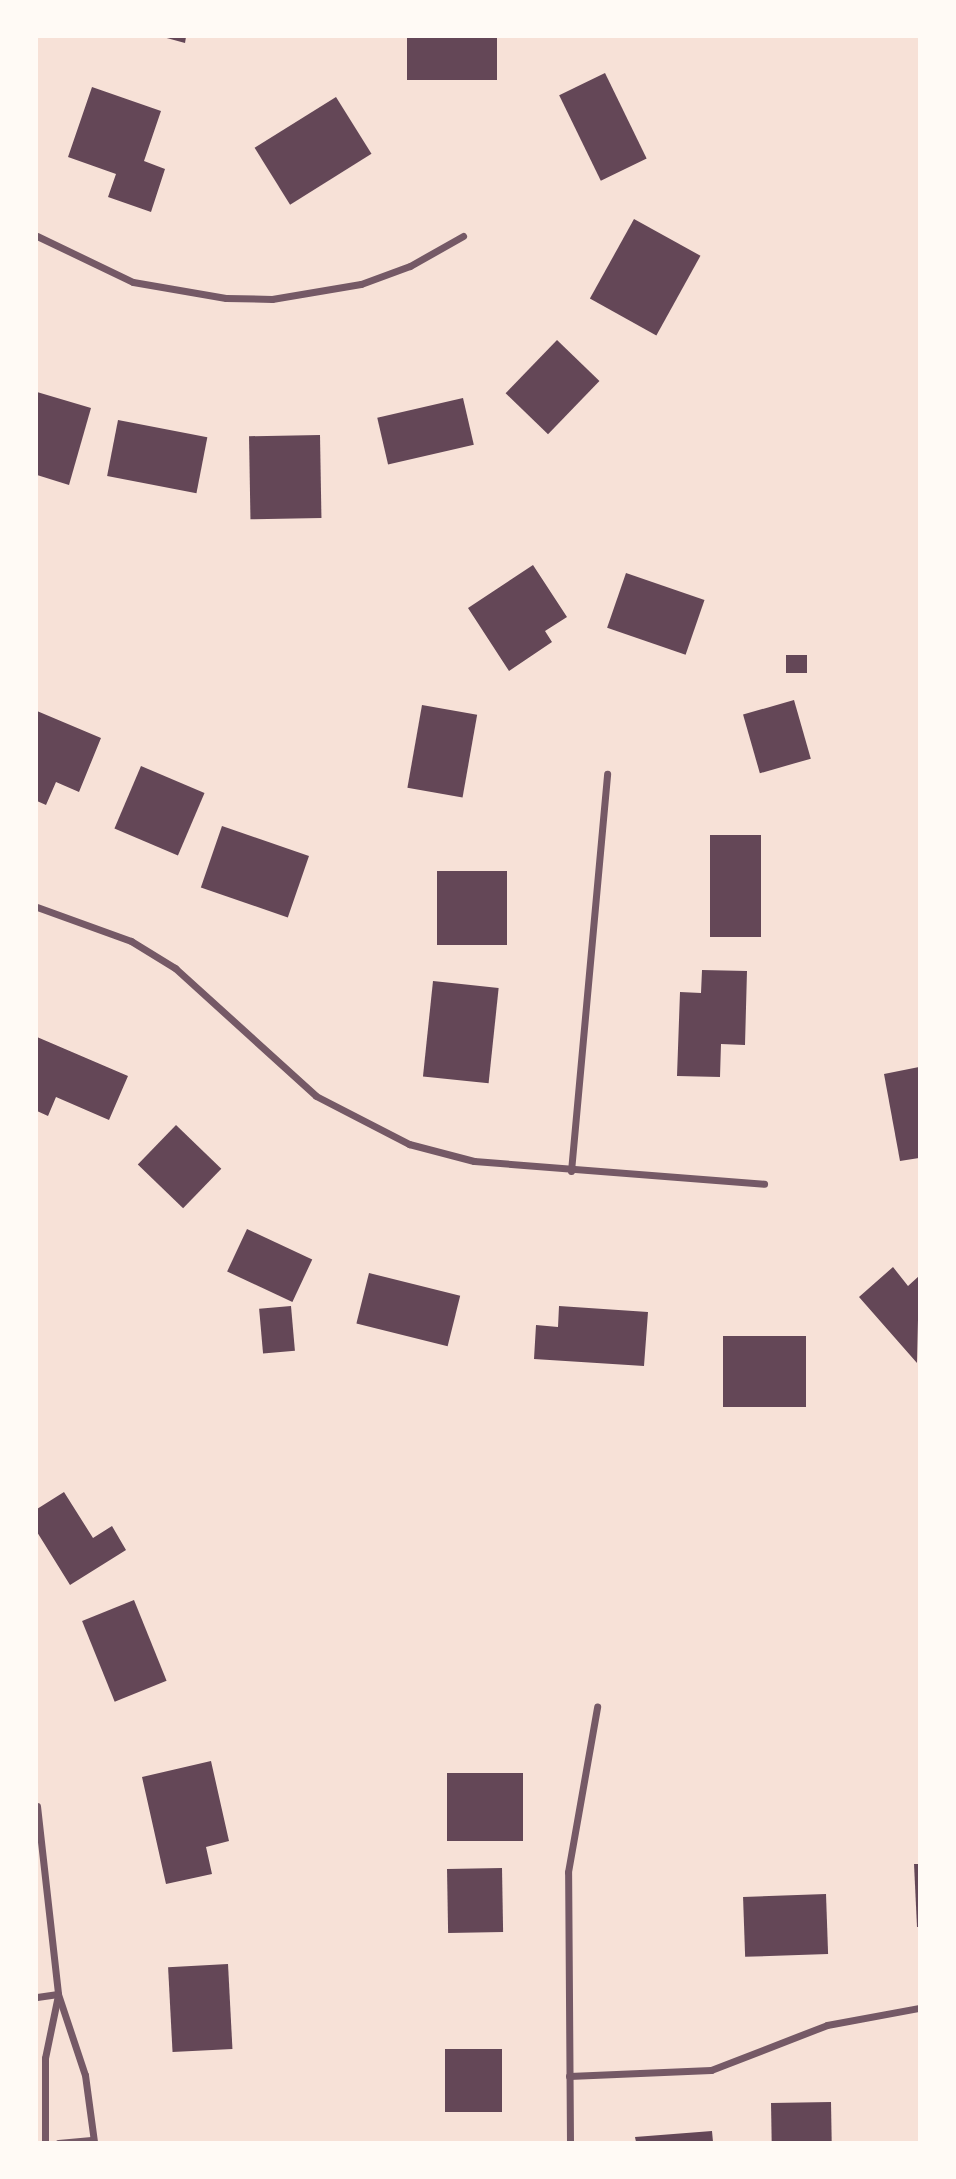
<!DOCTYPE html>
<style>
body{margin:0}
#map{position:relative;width:956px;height:2179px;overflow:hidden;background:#f7e1d7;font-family:Arial,sans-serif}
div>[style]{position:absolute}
.building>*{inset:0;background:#644757;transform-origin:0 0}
.service>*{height:5px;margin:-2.5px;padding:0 2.5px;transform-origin:2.5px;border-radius:2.5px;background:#755966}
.minor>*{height:7px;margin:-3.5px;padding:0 3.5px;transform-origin:3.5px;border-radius:3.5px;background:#755966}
span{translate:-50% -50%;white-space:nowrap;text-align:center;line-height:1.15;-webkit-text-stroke:5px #fffaf5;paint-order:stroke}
.frame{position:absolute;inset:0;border:38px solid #fffaf5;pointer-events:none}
</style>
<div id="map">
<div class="building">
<div style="clip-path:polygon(163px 37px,186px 37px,185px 43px)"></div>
<div style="left:407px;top:37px;width:90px;height:43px"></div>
<div style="left:605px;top:73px;width:95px;height:51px;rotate:64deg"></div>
<div style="clip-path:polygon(92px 87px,161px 111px,144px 161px,165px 169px,151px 212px,108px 197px,116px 174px,68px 157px)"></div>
<div style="left:336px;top:97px;width:67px;height:96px;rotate:58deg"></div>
<div style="left:634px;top:219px;width:76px;height:91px;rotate:29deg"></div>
<div style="left:557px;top:340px;width:59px;height:74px;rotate:44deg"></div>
<div style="clip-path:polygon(37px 392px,91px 408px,69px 485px,37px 475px)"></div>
<div style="left:463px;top:398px;width:48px;height:88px;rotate:77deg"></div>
<div style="left:118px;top:420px;width:91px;height:57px;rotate:11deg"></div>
<div style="left:320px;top:435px;width:83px;height:71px;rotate:89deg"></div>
<div style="clip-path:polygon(533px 565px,567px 617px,545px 631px,552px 642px,509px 671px,468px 608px)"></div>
<div style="left:626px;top:573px;width:83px;height:58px;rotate:19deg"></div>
<div style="left:786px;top:655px;width:21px;height:18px"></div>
<div style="left:794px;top:700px;width:61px;height:53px;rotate:74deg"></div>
<div style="left:422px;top:705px;width:56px;height:84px;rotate:10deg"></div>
<div style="clip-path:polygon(37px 711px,101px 738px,79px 792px,56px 782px,46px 805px,37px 801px)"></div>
<div style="left:141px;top:766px;width:69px;height:68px;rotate:23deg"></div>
<div style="left:222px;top:826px;width:92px;height:65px;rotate:19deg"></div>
<div style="left:710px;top:835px;width:51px;height:102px"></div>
<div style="left:437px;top:871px;width:70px;height:74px"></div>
<div style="clip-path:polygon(702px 970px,747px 971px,745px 1045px,721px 1044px,720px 1077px,677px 1076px,680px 992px,701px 993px)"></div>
<div style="left:433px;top:981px;width:66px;height:96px;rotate:6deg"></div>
<div style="clip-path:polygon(37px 1037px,128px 1076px,109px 1120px,56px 1097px,48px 1116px,37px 1111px)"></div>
<div style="clip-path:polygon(919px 1067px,919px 1158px,900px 1161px,884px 1074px)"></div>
<div style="left:176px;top:1125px;width:63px;height:55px;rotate:44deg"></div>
<div style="left:247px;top:1229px;width:72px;height:47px;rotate:25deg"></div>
<div style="clip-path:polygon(893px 1267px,908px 1286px,919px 1276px,917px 1363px,859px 1297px)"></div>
<div style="left:369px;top:1273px;width:94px;height:52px;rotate:14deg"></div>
<div style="left:291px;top:1306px;width:45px;height:32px;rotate:85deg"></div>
<div style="clip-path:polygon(559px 1306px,648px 1312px,644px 1366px,534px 1359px,536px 1325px,558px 1327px)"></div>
<div style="left:723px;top:1336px;width:83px;height:71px"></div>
<div style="clip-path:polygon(64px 1492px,93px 1538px,112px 1526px,126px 1550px,70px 1585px,37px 1532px,37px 1509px)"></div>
<div style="left:134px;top:1600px;width:87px;height:56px;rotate:68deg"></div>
<div style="clip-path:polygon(211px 1761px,229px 1841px,206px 1847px,212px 1874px,166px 1884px,142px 1777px)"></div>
<div style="left:447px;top:1773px;width:76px;height:68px"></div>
<div style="clip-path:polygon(914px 1864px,919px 1864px,919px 1927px,917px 1927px)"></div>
<div style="left:502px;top:1868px;width:64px;height:55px;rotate:89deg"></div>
<div style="left:826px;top:1894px;width:60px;height:83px;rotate:88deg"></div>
<div style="left:228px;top:1964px;width:85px;height:60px;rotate:87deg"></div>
<div style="left:502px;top:2049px;width:63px;height:57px;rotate:90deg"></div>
<div style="left:831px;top:2102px;width:40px;height:60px;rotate:89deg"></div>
<div style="clip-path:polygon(712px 2131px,713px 2142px,636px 2142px,635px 2137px)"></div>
</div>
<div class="service">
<div style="left:58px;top:2142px;width:36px;rotate:-5deg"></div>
</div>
<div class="minor">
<div style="left:37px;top:236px;width:106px;rotate:25.6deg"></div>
<div style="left:133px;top:282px;width:94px;rotate:9.8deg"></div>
<div style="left:226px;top:298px;width:46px;rotate:1.2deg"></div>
<div style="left:272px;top:299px;width:90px;rotate:-9.6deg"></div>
<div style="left:361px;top:284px;width:52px;rotate:-20.2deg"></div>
<div style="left:410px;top:266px;width:61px;rotate:-29.5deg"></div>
<div style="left:37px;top:907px;width:100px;rotate:19.9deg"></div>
<div style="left:131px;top:941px;width:52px;rotate:31.5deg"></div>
<div style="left:175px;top:968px;width:190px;rotate:42.2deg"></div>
<div style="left:316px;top:1096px;width:105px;rotate:27.3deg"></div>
<div style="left:409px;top:1144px;width:67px;rotate:14.7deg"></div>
<div style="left:474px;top:1161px;width:291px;rotate:4.5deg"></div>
<div style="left:571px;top:1171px;width:399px;rotate:-84.8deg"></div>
<div style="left:37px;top:1806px;width:189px;rotate:83.6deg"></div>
<div style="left:58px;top:1994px;width:85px;rotate:71.6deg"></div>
<div style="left:85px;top:2075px;width:68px;rotate:82.3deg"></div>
<div style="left:37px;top:1997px;width:21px;rotate:-8deg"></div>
<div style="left:569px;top:2076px;width:142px;rotate:-2.4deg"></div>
<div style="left:711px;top:2070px;width:124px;rotate:-21.2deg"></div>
<div style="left:827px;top:2025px;width:94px;rotate:-10.5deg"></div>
<div style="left:45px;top:2142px;width:84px;rotate:-90deg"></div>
<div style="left:45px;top:2058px;width:64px;rotate:-78.3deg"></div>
<div style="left:570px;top:2142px;width:270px;rotate:-90.4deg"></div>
<div style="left:568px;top:1872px;width:168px;rotate:-80deg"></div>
</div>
<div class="frame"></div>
</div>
